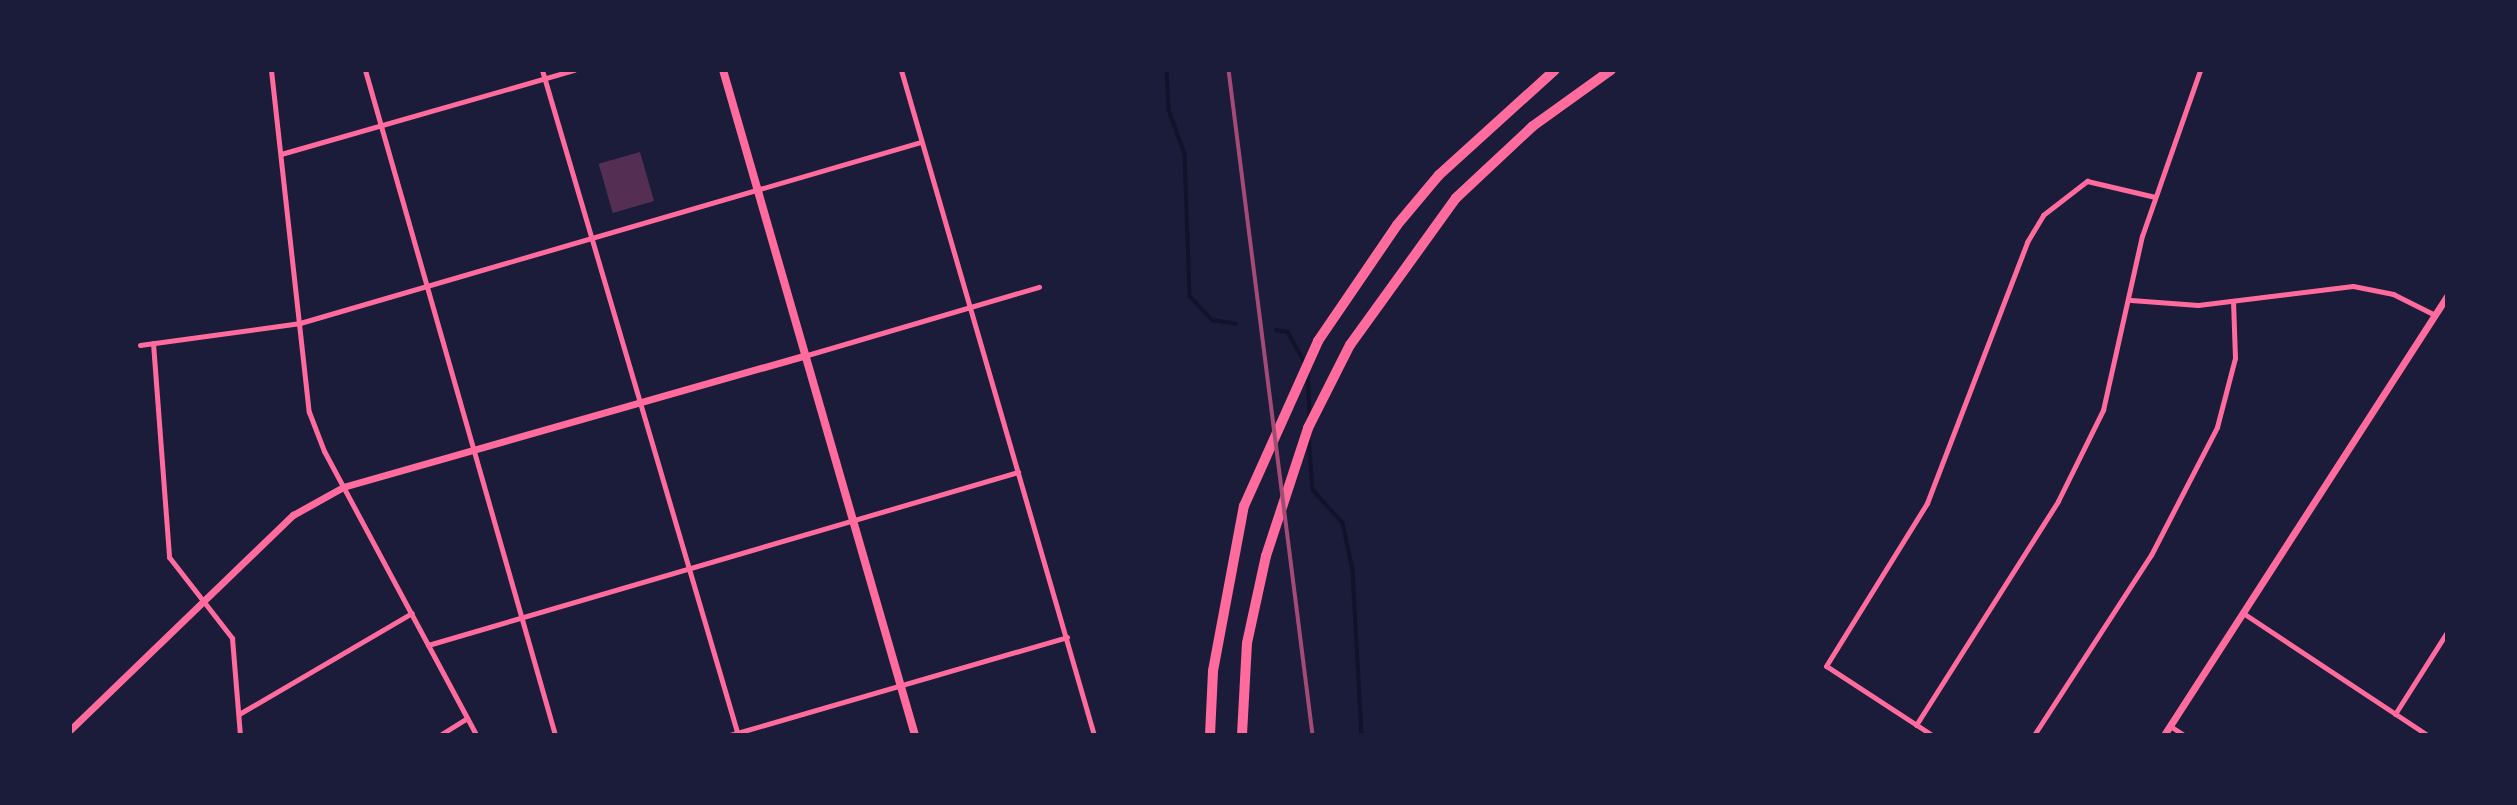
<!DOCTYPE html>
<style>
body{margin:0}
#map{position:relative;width:2517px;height:805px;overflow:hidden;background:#1b1b3a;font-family:Barlow,sans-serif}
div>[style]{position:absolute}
.stream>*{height:3.5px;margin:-1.75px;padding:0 1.75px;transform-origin:1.75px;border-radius:1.75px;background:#12122b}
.building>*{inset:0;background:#542f53;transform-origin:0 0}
.minor>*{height:5px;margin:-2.5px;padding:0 2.5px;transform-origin:2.5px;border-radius:2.5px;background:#ff6b9d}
.tertiary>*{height:7px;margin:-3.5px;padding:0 3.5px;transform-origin:3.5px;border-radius:3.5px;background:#ff6b9d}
.secondary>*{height:8px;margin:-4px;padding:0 4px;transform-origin:4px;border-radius:4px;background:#ff6b9d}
.motorway>*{height:10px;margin:-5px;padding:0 5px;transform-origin:5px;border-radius:5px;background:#ff6b9d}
.rail>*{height:3.5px;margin:-1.75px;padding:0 1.75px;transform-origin:1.75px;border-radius:1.75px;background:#a44b75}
span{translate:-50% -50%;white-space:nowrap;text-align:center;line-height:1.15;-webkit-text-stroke:6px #1b1b3a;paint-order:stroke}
.frame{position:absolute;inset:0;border:72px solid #1b1b3a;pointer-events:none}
</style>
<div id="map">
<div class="stream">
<div style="left:1167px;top:70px;width:40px;rotate:87.1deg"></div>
<div style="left:1169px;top:110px;width:47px;rotate:70deg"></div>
<div style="left:1185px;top:154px;width:142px;rotate:88deg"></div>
<div style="left:1190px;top:296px;width:33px;rotate:47deg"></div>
<div style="left:1212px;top:320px;width:24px;rotate:9deg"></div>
<div style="left:1276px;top:330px;width:12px;rotate:9deg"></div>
<div style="left:1288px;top:332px;width:35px;rotate:61deg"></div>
<div style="left:1308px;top:369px;width:48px;rotate:87.6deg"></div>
<div style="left:1309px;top:438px;width:52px;rotate:85.6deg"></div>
<div style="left:1313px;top:490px;width:45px;rotate:47.7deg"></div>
<div style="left:1343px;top:523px;width:48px;rotate:78deg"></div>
<div style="left:1353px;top:570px;width:165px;rotate:86.9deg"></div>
</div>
<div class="building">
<div style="left:640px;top:152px;width:51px;height:43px;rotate:74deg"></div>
</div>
<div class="minor">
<div style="left:271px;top:70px;width:344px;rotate:83.7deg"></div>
<div style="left:309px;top:412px;width:42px;rotate:69deg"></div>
<div style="left:324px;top:451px;width:322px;rotate:61.8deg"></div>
<div style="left:365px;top:70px;width:692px;rotate:74.05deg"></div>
<div style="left:542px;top:70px;width:693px;rotate:73.58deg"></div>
<div style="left:901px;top:70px;width:692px;rotate:73.82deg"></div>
<div style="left:281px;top:154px;width:305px;rotate:-16deg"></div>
<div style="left:2131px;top:300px;width:67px;rotate:4.3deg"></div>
<div style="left:2198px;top:305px;width:156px;rotate:-7deg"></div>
<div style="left:2353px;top:286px;width:41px;rotate:11.3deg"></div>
<div style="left:2393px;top:294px;width:47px;rotate:26.6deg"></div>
<div style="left:153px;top:343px;width:215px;rotate:85.7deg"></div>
<div style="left:169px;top:557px;width:103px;rotate:52.1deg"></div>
<div style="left:232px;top:638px;width:97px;rotate:85.3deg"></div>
<div style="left:140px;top:345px;width:162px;rotate:-7.8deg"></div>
<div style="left:300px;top:323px;width:647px;rotate:-16.25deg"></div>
<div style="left:804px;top:356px;width:245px;rotate:-16.4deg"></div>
<div style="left:2243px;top:613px;width:221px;rotate:33.5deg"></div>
<div style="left:428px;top:645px;width:615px;rotate:-16.34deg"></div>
<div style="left:239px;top:714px;width:200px;rotate:-30.3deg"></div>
<div style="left:2395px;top:714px;width:97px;rotate:-57.6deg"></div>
<div style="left:1916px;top:725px;width:265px;rotate:-57.6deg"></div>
<div style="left:2058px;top:501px;width:102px;rotate:-63.7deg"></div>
<div style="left:2103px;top:410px;width:178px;rotate:-77.4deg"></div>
<div style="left:2142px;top:236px;width:176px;rotate:-70.7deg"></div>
<div style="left:2170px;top:726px;width:17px;rotate:33deg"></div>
<div style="left:440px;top:735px;width:31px;rotate:-32deg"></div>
<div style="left:730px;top:735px;width:351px;rotate:-16.2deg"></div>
<div style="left:1932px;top:735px;width:126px;rotate:-146.9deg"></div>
<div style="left:1826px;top:666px;width:192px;rotate:-58.2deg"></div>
<div style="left:1927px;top:503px;width:280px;rotate:-69deg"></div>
<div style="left:2027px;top:242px;width:31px;rotate:-59deg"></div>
<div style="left:2043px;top:215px;width:56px;rotate:-37.7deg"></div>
<div style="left:2087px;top:181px;width:70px;rotate:13.2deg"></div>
<div style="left:2034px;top:735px;width:215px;rotate:-57deg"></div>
<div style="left:2151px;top:555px;width:144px;rotate:-62.7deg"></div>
<div style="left:2217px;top:427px;width:71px;rotate:-75.4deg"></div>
<div style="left:2235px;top:358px;width:56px;rotate:-92deg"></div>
</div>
<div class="tertiary">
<div style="left:70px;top:730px;width:310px;rotate:-44deg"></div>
<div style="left:293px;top:515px;width:57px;rotate:-29.2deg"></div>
<div style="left:343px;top:487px;width:479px;rotate:-15.9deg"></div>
<div style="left:2164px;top:735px;width:522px;rotate:-57.19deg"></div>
</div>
<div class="secondary">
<div style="left:723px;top:70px;width:692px;rotate:73.9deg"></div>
</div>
<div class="motorway">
<div style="left:1210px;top:735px;width:64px;rotate:-87.3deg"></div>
<div style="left:1213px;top:671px;width:168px;rotate:-79.4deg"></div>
<div style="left:1244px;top:506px;width:181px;rotate:-65.8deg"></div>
<div style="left:1318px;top:341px;width:140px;rotate:-55.7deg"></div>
<div style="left:1397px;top:225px;width:65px;rotate:-50deg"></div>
<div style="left:1439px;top:175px;width:156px;rotate:-42.2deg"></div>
<div style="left:1242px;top:735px;width:92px;rotate:-86.9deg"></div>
<div style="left:1247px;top:643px;width:89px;rotate:-77.7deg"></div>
<div style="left:1266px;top:556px;width:135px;rotate:-71.8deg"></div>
<div style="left:1308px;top:428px;width:93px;rotate:-63.2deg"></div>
<div style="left:1350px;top:345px;width:181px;rotate:-54.2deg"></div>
<div style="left:1456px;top:198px;width:105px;rotate:-43.1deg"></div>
<div style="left:1533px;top:126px;width:96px;rotate:-35.7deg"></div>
</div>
<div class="rail">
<div style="left:1229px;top:70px;width:670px;rotate:82.8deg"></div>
</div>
<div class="frame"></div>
</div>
